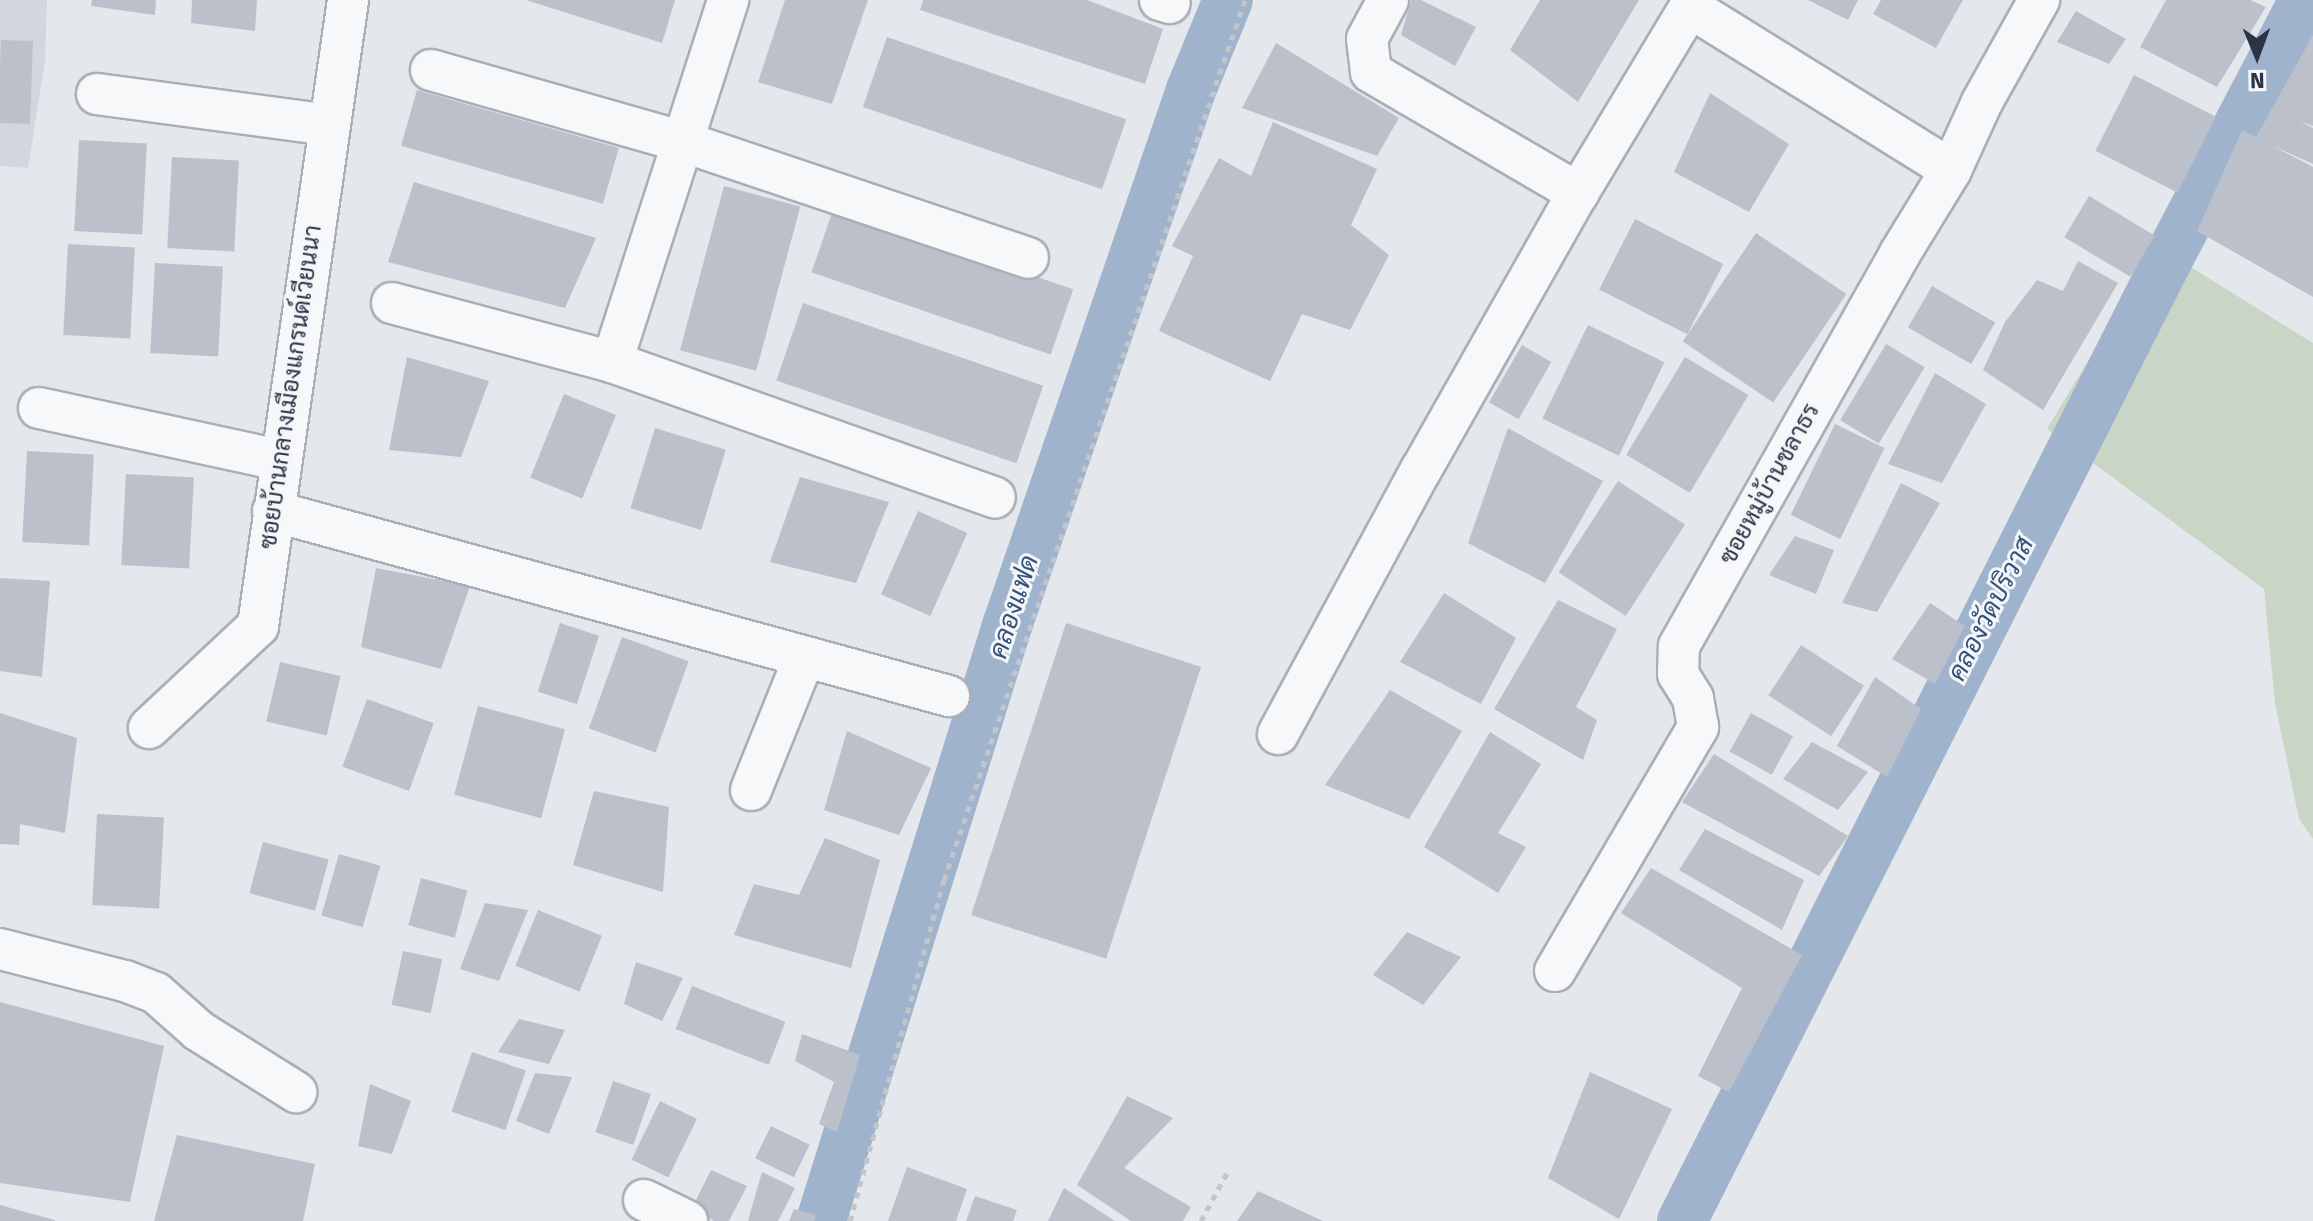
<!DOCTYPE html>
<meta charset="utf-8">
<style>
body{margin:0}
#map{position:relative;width:2313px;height:1221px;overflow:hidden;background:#e4e7ec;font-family:"Fira Sans",Sarabun,sans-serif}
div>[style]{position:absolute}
.built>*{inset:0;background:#d2d6de}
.green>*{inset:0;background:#c9d6c5}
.canal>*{height:50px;margin:-25px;padding:0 25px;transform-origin:25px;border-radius:25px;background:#9fb4cc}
.building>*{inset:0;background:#bbc0ca;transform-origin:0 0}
.path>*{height:5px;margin-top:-2.5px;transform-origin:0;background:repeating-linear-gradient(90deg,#c2c5cb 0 6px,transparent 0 12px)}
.roads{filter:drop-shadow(2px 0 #a9aeb7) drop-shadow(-2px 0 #a9aeb7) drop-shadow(0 2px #a9aeb7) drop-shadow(0 -2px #a9aeb7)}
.minor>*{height:40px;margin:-20px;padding:0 20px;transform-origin:20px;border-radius:20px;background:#f7f8fa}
span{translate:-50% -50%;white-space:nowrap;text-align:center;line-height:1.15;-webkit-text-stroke:6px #f4f6f9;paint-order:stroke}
.street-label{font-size:24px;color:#2b3445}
.water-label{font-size:26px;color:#34527a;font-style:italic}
.north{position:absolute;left:2217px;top:16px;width:80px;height:80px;-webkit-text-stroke:6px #f4f6f9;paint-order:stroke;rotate:179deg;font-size:22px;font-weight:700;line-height:32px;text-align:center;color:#2b3445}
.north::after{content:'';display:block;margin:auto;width:28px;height:36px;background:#2b3445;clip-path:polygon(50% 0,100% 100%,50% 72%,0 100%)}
</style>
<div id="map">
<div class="built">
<div style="clip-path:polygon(0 0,47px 0,45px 61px,28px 168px,0 166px)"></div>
</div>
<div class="green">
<div style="clip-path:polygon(2157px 246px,2313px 343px,2313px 839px,2299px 819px,2275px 703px,2264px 589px,2047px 429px)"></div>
</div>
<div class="canal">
<div style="left:821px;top:1221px;width:627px;rotate:-72.64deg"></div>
<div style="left:1008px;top:623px;width:564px;rotate:-71.05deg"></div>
<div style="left:1191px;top:90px;width:97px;rotate:-67.7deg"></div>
<div style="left:1682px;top:1221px;width:1076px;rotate:-63.2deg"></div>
<div style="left:2167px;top:261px;width:295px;rotate:-62.3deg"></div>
</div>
<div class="building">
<div style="clip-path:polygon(92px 0,156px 0,155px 15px,91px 6px)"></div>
<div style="clip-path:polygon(192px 0,257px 0,255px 31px,191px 23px)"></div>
<div style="clip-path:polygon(526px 0,675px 0,662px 43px)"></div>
<div style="clip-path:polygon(785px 0,868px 0,832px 104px,758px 82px)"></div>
<div style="clip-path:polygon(923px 0,1087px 0,1163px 29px,1145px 84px,920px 10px)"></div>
<div style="clip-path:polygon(1411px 0,1421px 0,1476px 27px,1455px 66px,1401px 35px)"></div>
<div style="clip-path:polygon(1540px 0,1639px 0,1578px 102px,1510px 50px)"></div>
<div style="clip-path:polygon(1808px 0,1858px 0,1848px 20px)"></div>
<div style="clip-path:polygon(1881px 0,1963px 0,1936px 48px,1873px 14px)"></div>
<div style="clip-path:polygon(2166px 0,2250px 0,2266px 7px,2217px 87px,2140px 47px)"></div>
<div style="clip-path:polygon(2076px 11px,2126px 39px,2109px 64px,2057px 42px)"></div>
<div style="clip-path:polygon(2313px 35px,2313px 126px,2300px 121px,2313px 128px,2313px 164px,2273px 146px,2313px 167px,2313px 297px,2197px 231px,2242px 130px,2256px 137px)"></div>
<div style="left:887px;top:37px;width:253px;height:74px;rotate:19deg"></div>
<div style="left:1px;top:40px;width:32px;height:83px;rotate:2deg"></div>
<div style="clip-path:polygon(1276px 43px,1399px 118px,1377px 156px,1242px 108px)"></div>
<div style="left:2134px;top:75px;width:92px;height:85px;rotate:27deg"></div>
<div style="left:417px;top:90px;width:210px;height:58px;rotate:16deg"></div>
<div style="clip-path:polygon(1710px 93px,1789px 144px,1749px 212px,1674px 172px)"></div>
<div style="clip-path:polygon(1273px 122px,1377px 169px,1351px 225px,1389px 255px,1350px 330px,1302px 314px,1270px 381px,1159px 331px,1193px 256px,1172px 246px,1219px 158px,1251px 176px)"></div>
<div style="left:79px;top:140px;width:68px;height:91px;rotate:3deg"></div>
<div style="left:172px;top:157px;width:67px;height:91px;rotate:3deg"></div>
<div style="clip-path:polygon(414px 182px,596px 238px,565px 308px,388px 262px)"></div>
<div style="left:724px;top:186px;width:79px;height:170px;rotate:15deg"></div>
<div style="left:2089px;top:196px;width:77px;height:48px;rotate:31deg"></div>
<div style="left:834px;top:207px;width:253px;height:69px;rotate:19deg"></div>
<div style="left:1635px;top:219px;width:99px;height:79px;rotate:27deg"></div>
<div style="left:1756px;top:233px;width:109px;height:131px;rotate:34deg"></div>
<div style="left:68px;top:244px;width:67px;height:91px;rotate:3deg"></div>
<div style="clip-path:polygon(2078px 261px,2118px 283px,2043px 410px,1983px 370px,2005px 322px,2037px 280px,2063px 291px)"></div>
<div style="left:155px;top:263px;width:68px;height:90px;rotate:3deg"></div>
<div style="left:1932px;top:286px;width:73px;height:48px;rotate:30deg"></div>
<div style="left:803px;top:303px;width:254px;height:82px;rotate:19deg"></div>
<div style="left:1588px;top:325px;width:85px;height:104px;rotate:26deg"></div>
<div style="left:1886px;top:344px;width:45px;height:89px;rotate:31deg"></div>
<div style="left:1522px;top:345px;width:34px;height:66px;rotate:30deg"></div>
<div style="clip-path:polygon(407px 357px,489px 381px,461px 457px,389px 450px)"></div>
<div style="left:1685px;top:357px;width:74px;height:114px;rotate:31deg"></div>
<div style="clip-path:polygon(1935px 373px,1986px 404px,1942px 483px,1888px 464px)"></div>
<div style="left:564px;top:394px;width:56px;height:90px;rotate:22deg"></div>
<div style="left:1835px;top:424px;width:55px;height:101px;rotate:26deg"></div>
<div style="left:655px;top:428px;width:74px;height:84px;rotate:17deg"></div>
<div style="clip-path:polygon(1508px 428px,1603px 481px,1545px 583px,1468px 543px)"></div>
<div style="left:27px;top:451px;width:67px;height:91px;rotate:3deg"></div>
<div style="left:126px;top:474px;width:68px;height:91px;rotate:3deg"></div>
<div style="clip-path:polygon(800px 477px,889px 502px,856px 583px,770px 562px)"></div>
<div style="left:1618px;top:481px;width:80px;height:109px;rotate:33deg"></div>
<div style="clip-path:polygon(1901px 483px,1940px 503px,1877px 612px,1842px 603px)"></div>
<div style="left:918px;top:511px;width:54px;height:91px;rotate:24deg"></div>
<div style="clip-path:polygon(1795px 536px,1834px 550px,1816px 594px,1769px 575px)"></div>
<div style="clip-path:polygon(376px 568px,470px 586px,441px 669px,361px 647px)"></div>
<div style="clip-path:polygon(0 578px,50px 581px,42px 677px,0 671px)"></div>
<div style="clip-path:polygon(1444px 593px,1516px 638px,1481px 704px,1400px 662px)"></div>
<div style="clip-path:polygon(1558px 600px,1617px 629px,1576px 707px,1597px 720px,1583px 760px,1494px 709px)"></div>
<div style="clip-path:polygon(1930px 603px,1965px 626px,1935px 684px,1892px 659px)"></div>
<div style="left:560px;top:623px;width:41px;height:72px;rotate:18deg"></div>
<div style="left:1066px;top:623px;width:142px;height:307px;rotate:18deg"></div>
<div style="left:622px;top:637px;width:71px;height:97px;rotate:20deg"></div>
<div style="left:1801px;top:645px;width:75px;height:60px;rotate:33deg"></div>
<div style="left:280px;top:662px;width:62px;height:61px;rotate:13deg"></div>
<div style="clip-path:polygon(1875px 677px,1921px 709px,1887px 777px,1837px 746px)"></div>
<div style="clip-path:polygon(1390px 690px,1462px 731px,1409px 819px,1325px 785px)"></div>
<div style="left:367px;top:699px;width:71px;height:72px;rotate:20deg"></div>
<div style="left:478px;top:706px;width:90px;height:92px;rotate:15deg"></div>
<div style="clip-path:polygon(0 713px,77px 738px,65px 833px,20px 824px,19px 845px,0 844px)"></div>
<div style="left:1751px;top:713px;width:48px;height:44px;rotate:29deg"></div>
<div style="clip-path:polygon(847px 731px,931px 768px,899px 835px,824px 810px)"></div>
<div style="clip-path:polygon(1490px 732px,1541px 764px,1498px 833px,1526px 847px,1498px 893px,1424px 847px)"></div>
<div style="clip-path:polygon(1812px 742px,1868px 772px,1838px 810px,1783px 779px)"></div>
<div style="clip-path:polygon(1714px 754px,1848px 836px,1819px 876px,1682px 802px)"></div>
<div style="clip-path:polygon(594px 791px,669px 807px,663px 892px,573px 865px)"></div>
<div style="left:97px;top:814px;width:67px;height:91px;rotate:3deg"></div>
<div style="clip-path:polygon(1705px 829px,1804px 880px,1782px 930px,1679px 870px)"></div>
<div style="clip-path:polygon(825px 838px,880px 860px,851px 968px,734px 935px,754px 884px,799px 895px)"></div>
<div style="left:263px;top:842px;width:68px;height:53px;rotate:15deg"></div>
<div style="left:339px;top:854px;width:43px;height:64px;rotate:16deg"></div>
<div style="clip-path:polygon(1651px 868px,1802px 955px,1729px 1092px,1698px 1076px,1742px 988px,1621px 913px)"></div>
<div style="left:421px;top:878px;width:48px;height:49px;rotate:15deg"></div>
<div style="clip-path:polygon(485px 903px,528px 910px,499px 981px,460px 969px)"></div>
<div style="left:538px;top:910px;width:69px;height:60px;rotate:22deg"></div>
<div style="clip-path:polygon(1407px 932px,1461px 957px,1423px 1005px,1373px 975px)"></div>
<div style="left:403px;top:951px;width:40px;height:55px;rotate:12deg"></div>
<div style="clip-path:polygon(636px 962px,683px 978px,662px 1021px,624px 1004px)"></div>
<div style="left:692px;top:986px;width:100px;height:46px;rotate:21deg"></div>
<div style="clip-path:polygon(0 1002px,164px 1046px,130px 1202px,0 1183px)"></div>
<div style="clip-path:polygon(519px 1019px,565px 1030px,549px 1064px,498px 1052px)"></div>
<div style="clip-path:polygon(802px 1034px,860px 1055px,837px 1132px,819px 1124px,834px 1082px,795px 1061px)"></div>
<div style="left:472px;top:1052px;width:57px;height:63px;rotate:19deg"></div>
<div style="clip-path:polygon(1590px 1072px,1672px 1109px,1619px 1219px,1548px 1178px)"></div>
<div style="clip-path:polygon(535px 1073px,572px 1077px,549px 1134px,516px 1121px)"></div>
<div style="left:613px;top:1081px;width:40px;height:54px;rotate:19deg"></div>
<div style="clip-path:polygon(370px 1084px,411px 1101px,392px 1154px,358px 1146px)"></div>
<div style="clip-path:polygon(1127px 1096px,1173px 1118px,1124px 1168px,1191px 1207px,1183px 1221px,1131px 1221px,1077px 1185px)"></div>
<div style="left:660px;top:1101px;width:41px;height:65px;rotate:26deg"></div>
<div style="left:771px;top:1126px;width:43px;height:36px;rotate:26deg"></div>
<div style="clip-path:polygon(177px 1135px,315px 1164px,303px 1221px,154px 1221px)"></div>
<div style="clip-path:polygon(907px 1167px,967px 1189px,956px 1221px,888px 1221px)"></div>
<div style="clip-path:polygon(711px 1170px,747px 1186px,729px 1221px,714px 1221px,692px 1208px)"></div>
<div style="clip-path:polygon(762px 1172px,795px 1188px,778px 1221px,748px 1221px)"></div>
<div style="clip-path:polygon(1064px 1188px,1115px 1221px,1048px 1221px)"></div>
<div style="clip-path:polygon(1258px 1191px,1323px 1221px,1237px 1221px)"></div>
<div style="clip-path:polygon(975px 1196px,1017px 1210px,1013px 1221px,966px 1221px)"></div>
<div style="clip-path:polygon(0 1205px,55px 1220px,55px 1221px,0 1221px)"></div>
<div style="clip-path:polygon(794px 1209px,816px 1215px,814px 1221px,789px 1221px)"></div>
</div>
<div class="path">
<div style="left:850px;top:1221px;width:354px;rotate:-74.6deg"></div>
<div style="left:944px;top:880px;width:930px;rotate:-71.12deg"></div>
<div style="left:1201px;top:1221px;width:55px;rotate:-61.6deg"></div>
</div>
<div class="roads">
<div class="minor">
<div style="left:1160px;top:0;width:10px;rotate:17deg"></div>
<div style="left:1388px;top:0;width:44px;rotate:118.3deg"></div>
<div style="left:1367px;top:39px;width:33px;rotate:83deg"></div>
<div style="left:1371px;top:72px;width:240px;rotate:30.3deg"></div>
<div style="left:1691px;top:8px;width:306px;rotate:31.9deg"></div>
<div style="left:431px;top:70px;width:260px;rotate:15.9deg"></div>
<div style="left:681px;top:141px;width:366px;rotate:18.6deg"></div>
<div style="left:97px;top:94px;width:234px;rotate:7.6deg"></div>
<div style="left:392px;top:303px;width:228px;rotate:15deg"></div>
<div style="left:612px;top:362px;width:406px;rotate:19.5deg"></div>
<div style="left:612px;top:362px;width:380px;rotate:-72.2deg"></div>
<div style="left:39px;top:408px;width:246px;rotate:12.2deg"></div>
<div style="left:273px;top:511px;width:701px;rotate:15.31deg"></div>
<div style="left:149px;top:728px;width:149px;rotate:-43.1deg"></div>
<div style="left:258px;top:626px;width:632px;rotate:-81.82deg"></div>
<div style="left:1278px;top:734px;width:300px;rotate:-61.6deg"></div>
<div style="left:1421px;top:470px;width:318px;rotate:-60.5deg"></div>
<div style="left:1578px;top:193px;width:225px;rotate:-59deg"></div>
<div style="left:751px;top:790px;width:142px;rotate:-68.1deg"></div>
<div style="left:0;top:949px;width:129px;rotate:14.4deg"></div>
<div style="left:125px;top:981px;width:33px;rotate:21deg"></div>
<div style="left:156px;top:993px;width:57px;rotate:41.5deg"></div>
<div style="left:199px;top:1031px;width:115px;rotate:32.2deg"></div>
<div style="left:1555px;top:971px;width:283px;rotate:-59.6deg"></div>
<div style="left:1698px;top:727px;width:29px;rotate:-100deg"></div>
<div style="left:1693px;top:698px;width:28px;rotate:-122deg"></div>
<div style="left:1678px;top:674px;width:28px;rotate:-88deg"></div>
<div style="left:1679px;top:646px;width:449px;rotate:-60.6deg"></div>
<div style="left:1899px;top:255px;width:100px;rotate:-58.5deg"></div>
<div style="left:1951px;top:170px;width:75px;rotate:-65.5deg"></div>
<div style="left:1982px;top:102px;width:117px;rotate:-60.8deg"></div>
<div style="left:644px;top:1200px;width:48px;rotate:26deg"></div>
</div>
</div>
<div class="street-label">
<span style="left:291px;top:387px;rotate:-82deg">ซอยบ้านกลางเมืองแกรนด์เวียนนา</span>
<span style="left:1770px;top:484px;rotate:-61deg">ซอยหมู่บ้านชลาธร</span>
</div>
<div class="water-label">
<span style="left:1014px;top:607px;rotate:-72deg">คลองแฟด</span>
<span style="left:1991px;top:609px;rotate:-63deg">คลองวัดปริวาส</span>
</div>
<div class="north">N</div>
</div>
